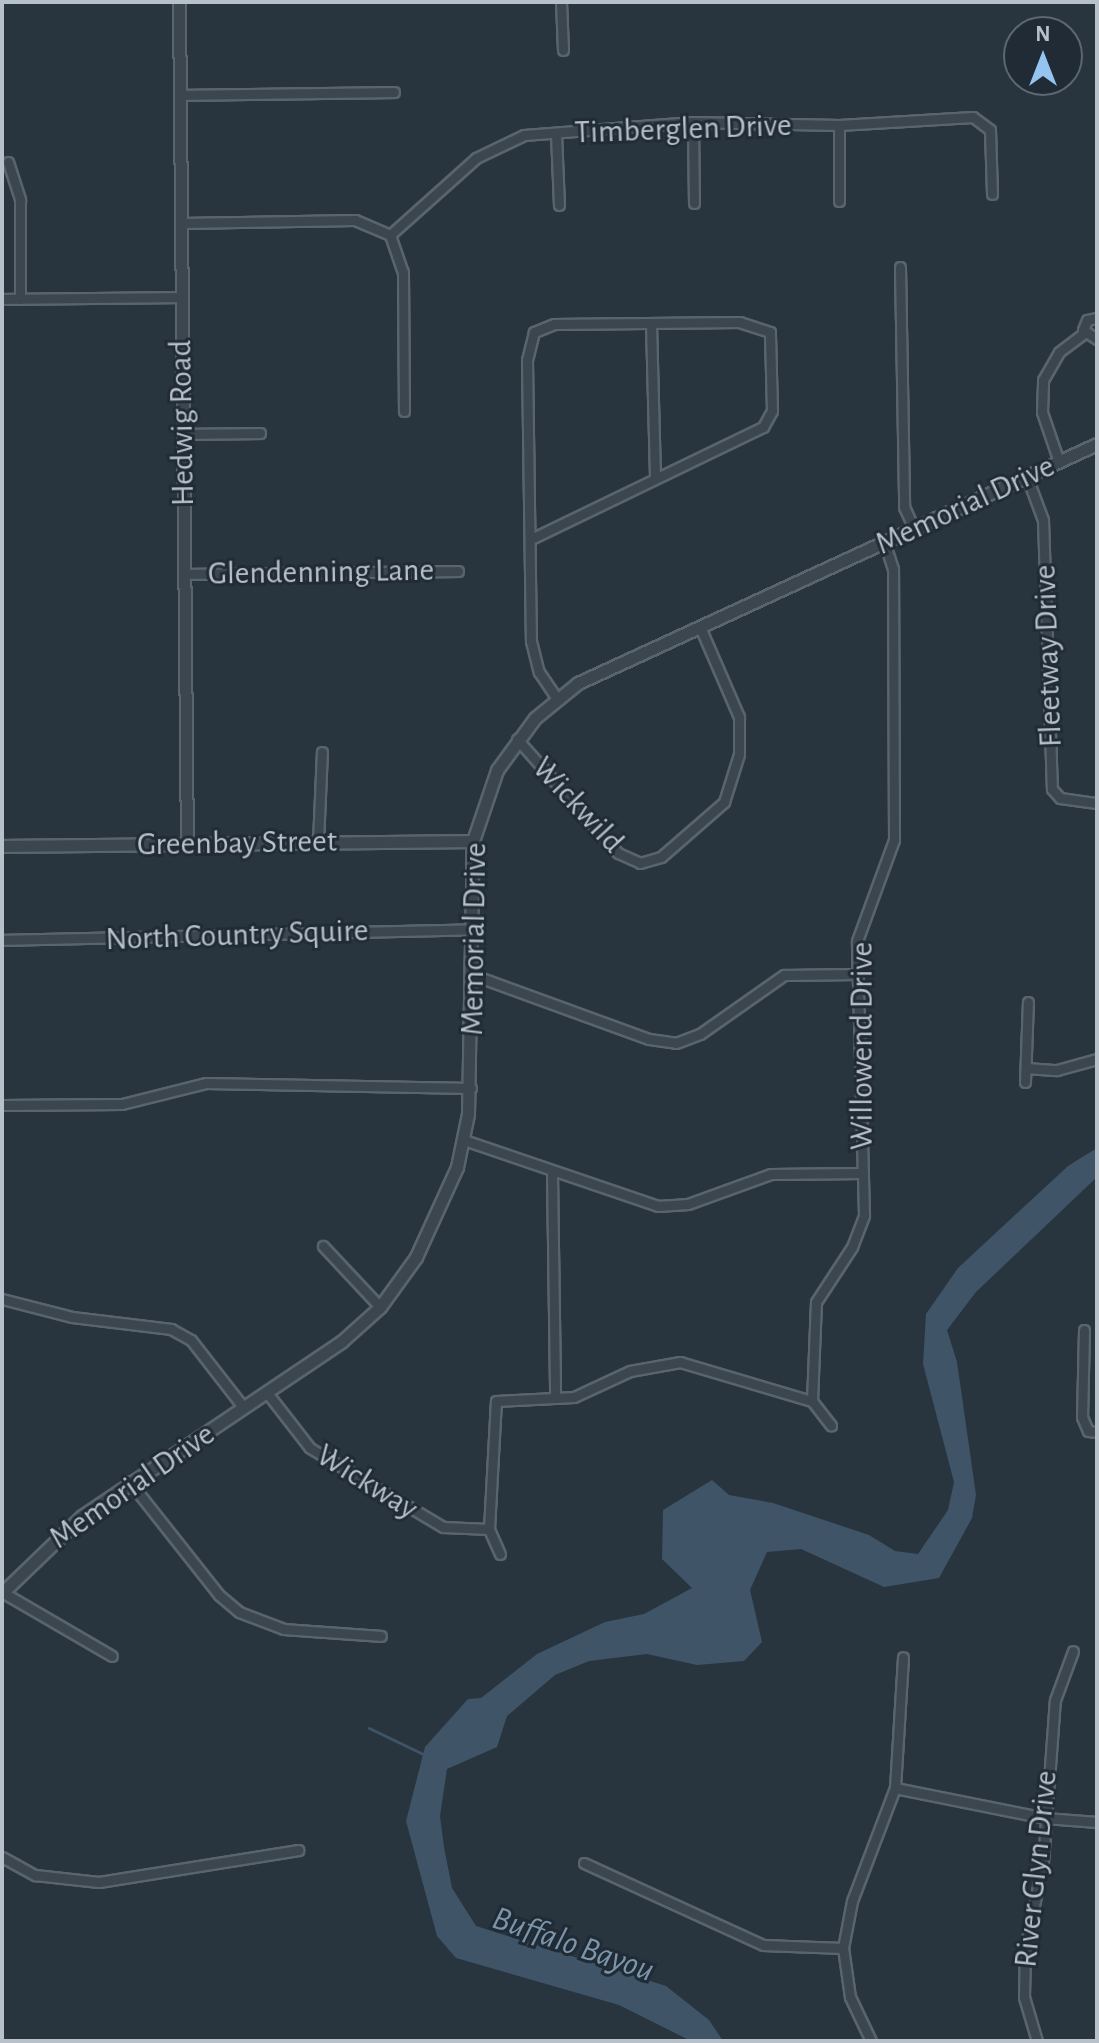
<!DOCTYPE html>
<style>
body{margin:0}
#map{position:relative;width:1099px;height:2043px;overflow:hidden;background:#28353f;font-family:"Alegreya Sans",sans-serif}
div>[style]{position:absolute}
.water>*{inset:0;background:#3f5467}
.stream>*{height:3px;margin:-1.5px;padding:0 1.5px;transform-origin:1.5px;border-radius:1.5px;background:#3f5467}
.roads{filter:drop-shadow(2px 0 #59646d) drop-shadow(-2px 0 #59646d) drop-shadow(0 2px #59646d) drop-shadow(0 -2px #59646d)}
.minor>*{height:9px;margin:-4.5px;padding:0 4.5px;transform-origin:4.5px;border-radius:4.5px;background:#3c464f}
.tertiary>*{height:11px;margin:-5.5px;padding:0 5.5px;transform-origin:5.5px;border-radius:5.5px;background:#3c464f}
span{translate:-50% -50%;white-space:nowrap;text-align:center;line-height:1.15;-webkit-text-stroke:6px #202b35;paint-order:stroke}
.street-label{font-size:32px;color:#b8c1ca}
.water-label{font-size:34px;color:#7b95aa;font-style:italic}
.frame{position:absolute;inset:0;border:4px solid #b8c1ca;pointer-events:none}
.north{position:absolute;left:1003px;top:16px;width:80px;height:80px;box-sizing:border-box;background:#202b35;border:2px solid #5d6771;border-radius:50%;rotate:0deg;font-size:22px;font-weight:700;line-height:32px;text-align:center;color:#b8c1ca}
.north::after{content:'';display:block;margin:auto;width:28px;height:36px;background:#96c4f1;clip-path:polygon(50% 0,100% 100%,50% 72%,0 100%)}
</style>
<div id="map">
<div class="water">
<div style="clip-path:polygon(1097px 1148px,1097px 1177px,976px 1292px,947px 1330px,957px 1362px,976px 1495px,972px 1518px,939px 1578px,884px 1587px,801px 1549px,767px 1552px,750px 1590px,762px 1642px,744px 1661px,697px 1665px,647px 1654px,589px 1661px,555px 1675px,507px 1716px,497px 1747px,447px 1769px,440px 1816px,444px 1847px,452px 1888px,476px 1926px,666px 1986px,709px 2020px,723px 2041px,691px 2041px,619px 2005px,456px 1958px,437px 1936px,406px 1821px,425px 1747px,468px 1699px,481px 1698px,537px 1654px,605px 1622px,644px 1614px,692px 1588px,662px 1559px,663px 1510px,712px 1480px,729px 1495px,773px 1503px,869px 1535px,895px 1551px,918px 1554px,948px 1510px,954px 1482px,923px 1364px,926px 1314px,958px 1268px,1068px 1166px)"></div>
</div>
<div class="stream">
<div style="left:369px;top:1728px;width:60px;rotate:25.7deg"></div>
</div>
<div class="roads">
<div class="minor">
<div style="left:561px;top:2px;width:48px;rotate:87.6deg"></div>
<div style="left:179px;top:95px;width:215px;rotate:-0.8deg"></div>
<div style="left:693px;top:122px;width:81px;rotate:89.3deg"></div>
<div style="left:556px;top:134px;width:71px;rotate:87.6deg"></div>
<div style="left:8px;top:162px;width:40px;rotate:72deg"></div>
<div style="left:20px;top:200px;width:99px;rotate:90deg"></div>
<div style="left:839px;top:201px;width:76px;rotate:-90deg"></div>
<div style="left:182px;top:223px;width:173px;rotate:-1deg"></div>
<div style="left:355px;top:220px;width:38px;rotate:23deg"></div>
<div style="left:390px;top:235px;width:39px;rotate:71deg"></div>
<div style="left:403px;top:272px;width:139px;rotate:89.6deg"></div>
<div style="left:390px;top:235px;width:115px;rotate:-41.8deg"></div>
<div style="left:476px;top:158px;width:53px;rotate:-25.6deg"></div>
<div style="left:524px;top:135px;width:169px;rotate:-4.4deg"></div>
<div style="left:693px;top:122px;width:146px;rotate:1.2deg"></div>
<div style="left:839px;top:125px;width:134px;rotate:-3.4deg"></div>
<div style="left:973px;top:117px;width:21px;rotate:37deg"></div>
<div style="left:990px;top:130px;width:64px;rotate:88.2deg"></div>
<div style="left:900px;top:267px;width:240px;rotate:89deg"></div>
<div style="left:904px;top:507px;width:23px;rotate:65deg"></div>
<div style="left:2px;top:299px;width:179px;rotate:-0.6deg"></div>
<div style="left:1097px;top:318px;width:10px;rotate:169deg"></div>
<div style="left:1087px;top:320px;width:11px;rotate:112deg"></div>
<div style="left:1083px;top:330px;width:17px;rotate:33deg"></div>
<div style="left:651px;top:324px;width:154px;rotate:88.5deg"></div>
<div style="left:182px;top:434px;width:78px;rotate:-0.7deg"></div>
<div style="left:1059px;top:462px;width:53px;rotate:-108.8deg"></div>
<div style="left:1042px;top:412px;width:32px;rotate:-88deg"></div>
<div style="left:1043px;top:380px;width:32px;rotate:-60deg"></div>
<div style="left:1059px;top:352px;width:31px;rotate:-37deg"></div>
<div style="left:1027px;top:477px;width:46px;rotate:69.6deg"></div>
<div style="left:1043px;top:520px;width:269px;rotate:88.1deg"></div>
<div style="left:1052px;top:789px;width:12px;rotate:48deg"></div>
<div style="left:1060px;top:798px;width:37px;rotate:8deg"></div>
<div style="left:531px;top:539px;width:258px;rotate:-25.8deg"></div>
<div style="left:763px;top:427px;width:18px;rotate:-61deg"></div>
<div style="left:772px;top:411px;width:79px;rotate:-91.5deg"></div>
<div style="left:770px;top:332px;width:32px;rotate:-162deg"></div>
<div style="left:740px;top:322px;width:186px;rotate:179.4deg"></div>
<div style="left:554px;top:324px;width:22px;rotate:158deg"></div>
<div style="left:534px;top:332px;width:29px;rotate:104deg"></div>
<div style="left:527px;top:360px;width:281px;rotate:89.2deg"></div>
<div style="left:531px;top:641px;width:32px;rotate:76deg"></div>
<div style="left:539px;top:672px;width:30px;rotate:56deg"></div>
<div style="left:184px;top:574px;width:274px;rotate:-0.6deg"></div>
<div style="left:517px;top:739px;width:152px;rotate:48.5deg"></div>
<div style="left:618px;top:853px;width:24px;rotate:24deg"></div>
<div style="left:640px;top:863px;width:22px;rotate:-16deg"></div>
<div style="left:661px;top:857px;width:84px;rotate:-41.1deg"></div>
<div style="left:724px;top:802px;width:50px;rotate:-72.6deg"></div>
<div style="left:739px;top:754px;width:37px;rotate:-90deg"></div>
<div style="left:739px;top:717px;width:98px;rotate:-113.4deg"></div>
<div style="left:318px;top:842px;width:90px;rotate:-87.5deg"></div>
<div style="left:2px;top:940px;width:470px;rotate:-1.3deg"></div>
<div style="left:473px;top:975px;width:187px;rotate:20deg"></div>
<div style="left:649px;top:1039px;width:27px;rotate:8deg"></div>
<div style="left:676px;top:1043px;width:26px;rotate:-21deg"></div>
<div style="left:700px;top:1034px;width:103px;rotate:-35.1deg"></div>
<div style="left:784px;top:975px;width:73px;rotate:-0.8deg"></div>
<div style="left:1026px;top:1068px;width:31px;rotate:4deg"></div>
<div style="left:1057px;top:1070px;width:41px;rotate:-15.4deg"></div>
<div style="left:1025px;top:1082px;width:80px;rotate:-87.9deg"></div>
<div style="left:2px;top:1105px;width:120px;rotate:-0.5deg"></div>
<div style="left:122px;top:1104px;width:87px;rotate:-14deg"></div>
<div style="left:206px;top:1083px;width:265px;rotate:1.1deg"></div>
<div style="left:464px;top:1140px;width:205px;rotate:18.8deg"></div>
<div style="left:658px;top:1206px;width:30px;rotate:-4deg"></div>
<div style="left:688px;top:1204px;width:88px;rotate:-19.9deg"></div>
<div style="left:771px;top:1174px;width:92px;rotate:-0.6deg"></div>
<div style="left:552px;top:1173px;width:225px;rotate:89.2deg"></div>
<div style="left:323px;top:1246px;width:83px;rotate:46.9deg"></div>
<div style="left:2px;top:1299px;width:72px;rotate:14.4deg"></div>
<div style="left:72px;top:1317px;width:100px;rotate:6.9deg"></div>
<div style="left:171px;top:1329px;width:23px;rotate:29deg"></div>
<div style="left:191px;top:1340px;width:86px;rotate:52.1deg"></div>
<div style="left:1084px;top:1330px;width:87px;rotate:91.3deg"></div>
<div style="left:1082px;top:1417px;width:15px;rotate:67deg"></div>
<div style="left:1088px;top:1431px;width:9px;rotate:6deg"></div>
<div style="left:268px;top:1394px;width:68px;rotate:52.1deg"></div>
<div style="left:310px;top:1448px;width:155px;rotate:30.7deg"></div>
<div style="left:443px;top:1527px;width:46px;rotate:2.5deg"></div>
<div style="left:812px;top:1401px;width:99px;rotate:-87.7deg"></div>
<div style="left:816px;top:1302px;width:66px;rotate:-56.8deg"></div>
<div style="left:852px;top:1247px;width:34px;rotate:-69deg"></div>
<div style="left:864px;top:1215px;width:274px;rotate:-91.5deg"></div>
<div style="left:857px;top:941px;width:108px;rotate:-69.9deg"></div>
<div style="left:894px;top:840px;width:271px;rotate:-90.2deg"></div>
<div style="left:893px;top:569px;width:28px;rotate:-108deg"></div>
<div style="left:129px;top:1481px;width:145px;rotate:51.7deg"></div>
<div style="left:219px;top:1595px;width:26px;rotate:40deg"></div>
<div style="left:239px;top:1612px;width:48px;rotate:20.7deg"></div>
<div style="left:284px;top:1629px;width:97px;rotate:4.1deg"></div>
<div style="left:500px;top:1554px;width:27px;rotate:-114deg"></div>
<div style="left:489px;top:1529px;width:128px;rotate:-86.9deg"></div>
<div style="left:496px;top:1401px;width:78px;rotate:-2.9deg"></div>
<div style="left:574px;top:1397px;width:62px;rotate:-24.9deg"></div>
<div style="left:630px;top:1371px;width:51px;rotate:-10.2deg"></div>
<div style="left:680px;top:1362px;width:138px;rotate:16.5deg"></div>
<div style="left:812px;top:1401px;width:31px;rotate:52deg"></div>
<div style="left:2px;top:1592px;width:127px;rotate:30.2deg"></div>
<div style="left:895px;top:1788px;width:153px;rotate:11.3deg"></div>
<div style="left:1045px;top:1818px;width:52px;rotate:4.4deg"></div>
<div style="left:2px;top:1857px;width:38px;rotate:29deg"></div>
<div style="left:35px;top:1875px;width:64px;rotate:6.2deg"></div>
<div style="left:99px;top:1882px;width:202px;rotate:-9.1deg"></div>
<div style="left:584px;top:1863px;width:197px;rotate:24.6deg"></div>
<div style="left:763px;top:1945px;width:80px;rotate:2.1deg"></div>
<div style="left:871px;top:2041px;width:49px;rotate:-115.5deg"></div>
<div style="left:850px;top:1997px;width:49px;rotate:-98.1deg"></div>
<div style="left:843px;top:1948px;width:48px;rotate:-79.2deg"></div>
<div style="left:852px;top:1901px;width:121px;rotate:-69.2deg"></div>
<div style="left:895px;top:1788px;width:131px;rotate:-86.5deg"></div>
<div style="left:1037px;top:2041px;width:46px;rotate:-106.5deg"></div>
<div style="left:1024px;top:1997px;width:48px;rotate:-88.8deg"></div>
<div style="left:1025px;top:1949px;width:89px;rotate:-78.3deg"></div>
<div style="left:1043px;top:1862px;width:162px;rotate:-85.8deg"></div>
<div style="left:1055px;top:1700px;width:52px;rotate:-69.8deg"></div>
</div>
<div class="tertiary">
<div style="left:179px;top:2px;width:842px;rotate:89.46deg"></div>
<div style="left:2px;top:846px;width:471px;rotate:-0.6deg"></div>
<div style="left:2px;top:1593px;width:111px;rotate:-43.9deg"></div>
<div style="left:82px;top:1516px;width:312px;rotate:-33.9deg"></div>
<div style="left:341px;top:1342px;width:52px;rotate:-41.9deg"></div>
<div style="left:380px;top:1307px;width:62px;rotate:-54.2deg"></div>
<div style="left:416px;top:1257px;width:99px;rotate:-65.5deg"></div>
<div style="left:457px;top:1167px;width:54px;rotate:-78.3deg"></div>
<div style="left:468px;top:1114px;width:273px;rotate:-89deg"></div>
<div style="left:473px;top:841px;width:75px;rotate:-71.3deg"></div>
<div style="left:497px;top:770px;width:64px;rotate:-53.8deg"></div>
<div style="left:535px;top:718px;width:55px;rotate:-39.1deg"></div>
<div style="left:578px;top:683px;width:571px;rotate:-24.73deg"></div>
</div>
</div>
<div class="street-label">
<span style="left:683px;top:129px;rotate:-2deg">Timberglen Drive</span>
<span style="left:182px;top:423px;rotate:-91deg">Hedwig Road</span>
<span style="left:965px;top:505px;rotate:-25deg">Memorial Drive</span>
<span style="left:321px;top:572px;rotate:-1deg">Glendenning Lane</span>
<span style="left:1048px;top:656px;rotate:-92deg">Fleetway Drive</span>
<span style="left:578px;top:805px;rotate:47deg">Wickwild</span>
<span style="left:237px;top:843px;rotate:-1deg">Greenbay Street</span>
<span style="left:237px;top:935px;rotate:-2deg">North Country Squire</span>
<span style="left:474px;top:939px;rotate:-89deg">Memorial Drive</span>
<span style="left:862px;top:1046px;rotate:-90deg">Willowend Drive</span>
<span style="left:367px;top:1482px;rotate:32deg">Wickway</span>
<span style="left:132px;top:1486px;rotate:-35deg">Memorial Drive</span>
<span style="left:1036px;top:1869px;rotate:-84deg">River Glyn Drive</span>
</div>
<div class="water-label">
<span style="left:573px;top:1945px;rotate:19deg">Buffalo Bayou</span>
</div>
<div class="frame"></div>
<div class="north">N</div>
</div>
